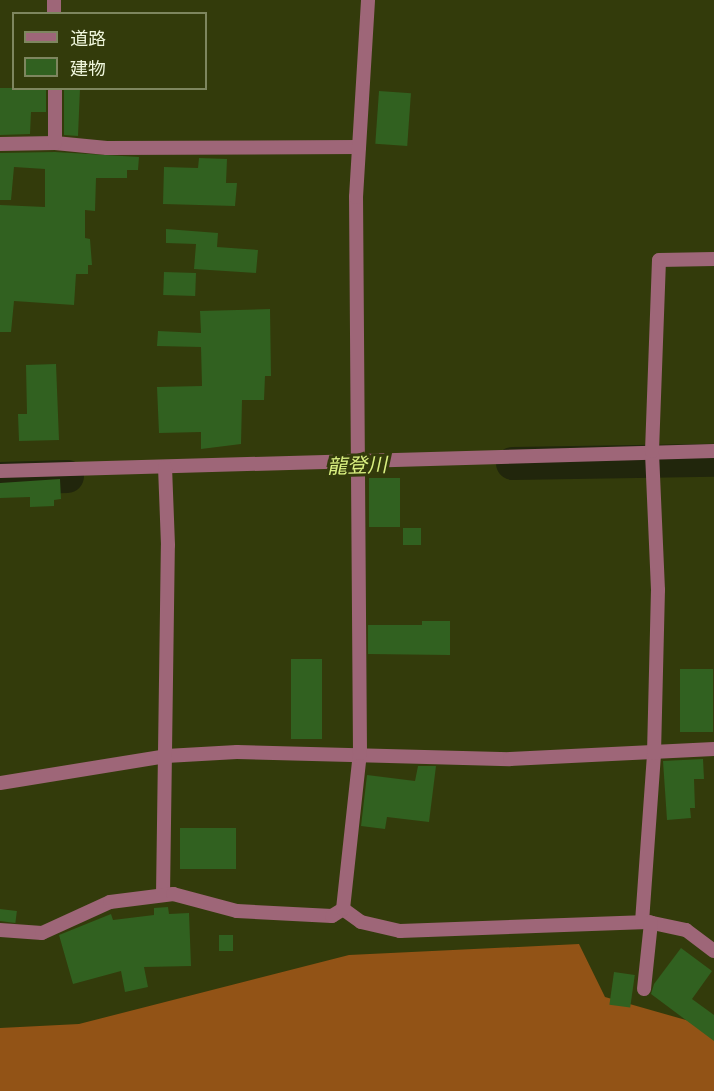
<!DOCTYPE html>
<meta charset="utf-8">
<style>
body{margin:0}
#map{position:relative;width:714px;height:1091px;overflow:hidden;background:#333b0b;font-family:Roboto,"Noto Sans JP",sans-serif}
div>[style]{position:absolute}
.forest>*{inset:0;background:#925316}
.river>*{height:33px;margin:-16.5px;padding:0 16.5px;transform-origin:16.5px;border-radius:16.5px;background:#21260c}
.building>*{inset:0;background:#316120;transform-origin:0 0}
.street>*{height:14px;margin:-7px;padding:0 7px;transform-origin:7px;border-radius:7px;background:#9e6678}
span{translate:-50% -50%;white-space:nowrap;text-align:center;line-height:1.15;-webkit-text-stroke:6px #333b0b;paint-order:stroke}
.water-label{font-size:20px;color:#daf081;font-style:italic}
.legend{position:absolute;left:12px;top:12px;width:195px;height:78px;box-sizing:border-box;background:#333b0b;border:2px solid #7e865f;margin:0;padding:8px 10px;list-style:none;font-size:18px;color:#eff6dc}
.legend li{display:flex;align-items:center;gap:12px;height:30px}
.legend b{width:30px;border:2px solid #7e865f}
</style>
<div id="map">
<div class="forest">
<div style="clip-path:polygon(579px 944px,605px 997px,714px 1028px,714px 1091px,0 1091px,0 1028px,79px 1024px,349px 955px)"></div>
</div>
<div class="river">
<div style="left:512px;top:463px;width:202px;rotate:-0.9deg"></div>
<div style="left:0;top:478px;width:67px;rotate:-1.7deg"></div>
</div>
<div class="building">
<div style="clip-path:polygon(0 88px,46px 88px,46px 112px,31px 112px,30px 134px,0 135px)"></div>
<div style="clip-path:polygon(64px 88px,80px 88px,78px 136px,64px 135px)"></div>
<div style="left:379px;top:91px;width:32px;height:53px;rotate:4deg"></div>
<div style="clip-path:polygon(55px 152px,139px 157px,138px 170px,127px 170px,127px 178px,96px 178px,95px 211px,85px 210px,85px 238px,90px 239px,92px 265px,88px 265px,88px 274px,76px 274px,74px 305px,14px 301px,11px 332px,0 332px,0 205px,45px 207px,45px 169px,14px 167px,11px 200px,0 200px,0 153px)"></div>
<div style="clip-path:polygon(199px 158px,227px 159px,226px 183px,237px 183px,235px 206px,163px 204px,164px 167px,198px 168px)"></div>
<div style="clip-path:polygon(166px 229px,218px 233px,217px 247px,258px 250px,256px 273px,194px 269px,196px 244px,166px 243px)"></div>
<div style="left:164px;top:272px;width:32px;height:23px;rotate:2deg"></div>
<div style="clip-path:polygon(270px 309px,271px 376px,265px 376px,264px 400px,242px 400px,241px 444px,201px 449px,201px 432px,159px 433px,157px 387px,202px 386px,201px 347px,157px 346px,158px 331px,201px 333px,200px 311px)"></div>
<div style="clip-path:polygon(56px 364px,59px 440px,19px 441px,18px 414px,27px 414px,26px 365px)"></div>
<div style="left:369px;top:478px;width:31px;height:49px"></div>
<div style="clip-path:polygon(60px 479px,61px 499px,54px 500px,54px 506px,30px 507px,30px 497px,0 498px,0 483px)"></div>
<div style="left:421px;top:528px;width:17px;height:18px;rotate:90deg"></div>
<div style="clip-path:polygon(422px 621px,450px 621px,450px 655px,368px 654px,368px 625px,422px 625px)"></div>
<div style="left:291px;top:659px;width:31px;height:80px"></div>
<div style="left:680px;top:669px;width:33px;height:63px"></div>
<div style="clip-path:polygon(703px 759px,704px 779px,694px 779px,695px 808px,690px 808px,691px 818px,667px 820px,663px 761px)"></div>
<div style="clip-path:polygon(418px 766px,436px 766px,429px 822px,387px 817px,385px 829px,361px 826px,367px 775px,415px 781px)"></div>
<div style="left:180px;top:828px;width:56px;height:41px"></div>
<div style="clip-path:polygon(168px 907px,169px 914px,189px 913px,191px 966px,144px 967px,148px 987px,125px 992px,121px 971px,73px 984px,59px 935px,111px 914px,113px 920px,154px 915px,154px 908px)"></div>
<div style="left:0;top:909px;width:17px;height:12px;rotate:7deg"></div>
<div style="left:219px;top:935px;width:14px;height:16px"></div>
<div style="clip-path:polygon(681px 948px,712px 971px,692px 999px,714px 1015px,714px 1041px,651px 994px,654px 984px)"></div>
<div style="left:614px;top:972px;width:21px;height:33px;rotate:8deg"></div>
</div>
<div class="street">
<div style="left:54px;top:0;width:14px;rotate:90deg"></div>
<div style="left:55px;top:143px;width:52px;rotate:5.5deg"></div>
<div style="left:107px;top:148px;width:252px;rotate:-0.2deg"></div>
<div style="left:0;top:144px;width:55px;rotate:-1deg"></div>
<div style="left:55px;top:143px;width:55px;rotate:-90deg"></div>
<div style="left:0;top:471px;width:714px;rotate:-1.6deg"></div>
<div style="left:0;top:783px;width:168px;rotate:-9.2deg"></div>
<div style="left:166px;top:756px;width:71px;rotate:-3.2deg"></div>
<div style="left:237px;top:752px;width:273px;rotate:1.5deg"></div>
<div style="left:510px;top:759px;width:204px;rotate:-2.8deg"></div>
<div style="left:163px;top:895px;width:350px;rotate:-89.2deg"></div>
<div style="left:168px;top:545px;width:78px;rotate:-92.2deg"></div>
<div style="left:343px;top:909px;width:22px;rotate:36deg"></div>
<div style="left:361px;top:922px;width:40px;rotate:13deg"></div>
<div style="left:400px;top:931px;width:248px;rotate:-2.1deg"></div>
<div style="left:648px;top:922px;width:39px;rotate:12deg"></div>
<div style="left:686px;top:930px;width:35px;rotate:37deg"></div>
<div style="left:642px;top:922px;width:169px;rotate:-85.9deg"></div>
<div style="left:654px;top:753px;width:163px;rotate:-88.6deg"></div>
<div style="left:658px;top:590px;width:139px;rotate:-92.5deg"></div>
<div style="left:652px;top:451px;width:191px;rotate:-87.9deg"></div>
<div style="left:659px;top:260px;width:55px;rotate:-1deg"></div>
<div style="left:0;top:930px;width:42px;rotate:4.1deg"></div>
<div style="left:42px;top:933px;width:75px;rotate:-24.5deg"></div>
<div style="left:110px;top:902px;width:64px;rotate:-7.2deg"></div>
<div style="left:173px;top:894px;width:66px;rotate:14.9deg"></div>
<div style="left:237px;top:911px;width:95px;rotate:3deg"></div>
<div style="left:332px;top:916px;width:13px;rotate:-32deg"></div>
<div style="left:343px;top:909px;width:157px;rotate:-83.8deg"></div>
<div style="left:360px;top:753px;width:556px;rotate:-90.41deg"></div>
<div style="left:356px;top:197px;width:197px;rotate:-86.5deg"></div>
<div style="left:644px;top:989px;width:67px;rotate:-84deg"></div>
</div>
<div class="water-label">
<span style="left:357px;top:466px;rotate:-2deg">龍登川</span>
</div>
<ul class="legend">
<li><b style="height:8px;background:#9e6678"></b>道路</li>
<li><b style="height:16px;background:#316120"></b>建物</li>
</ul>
</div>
